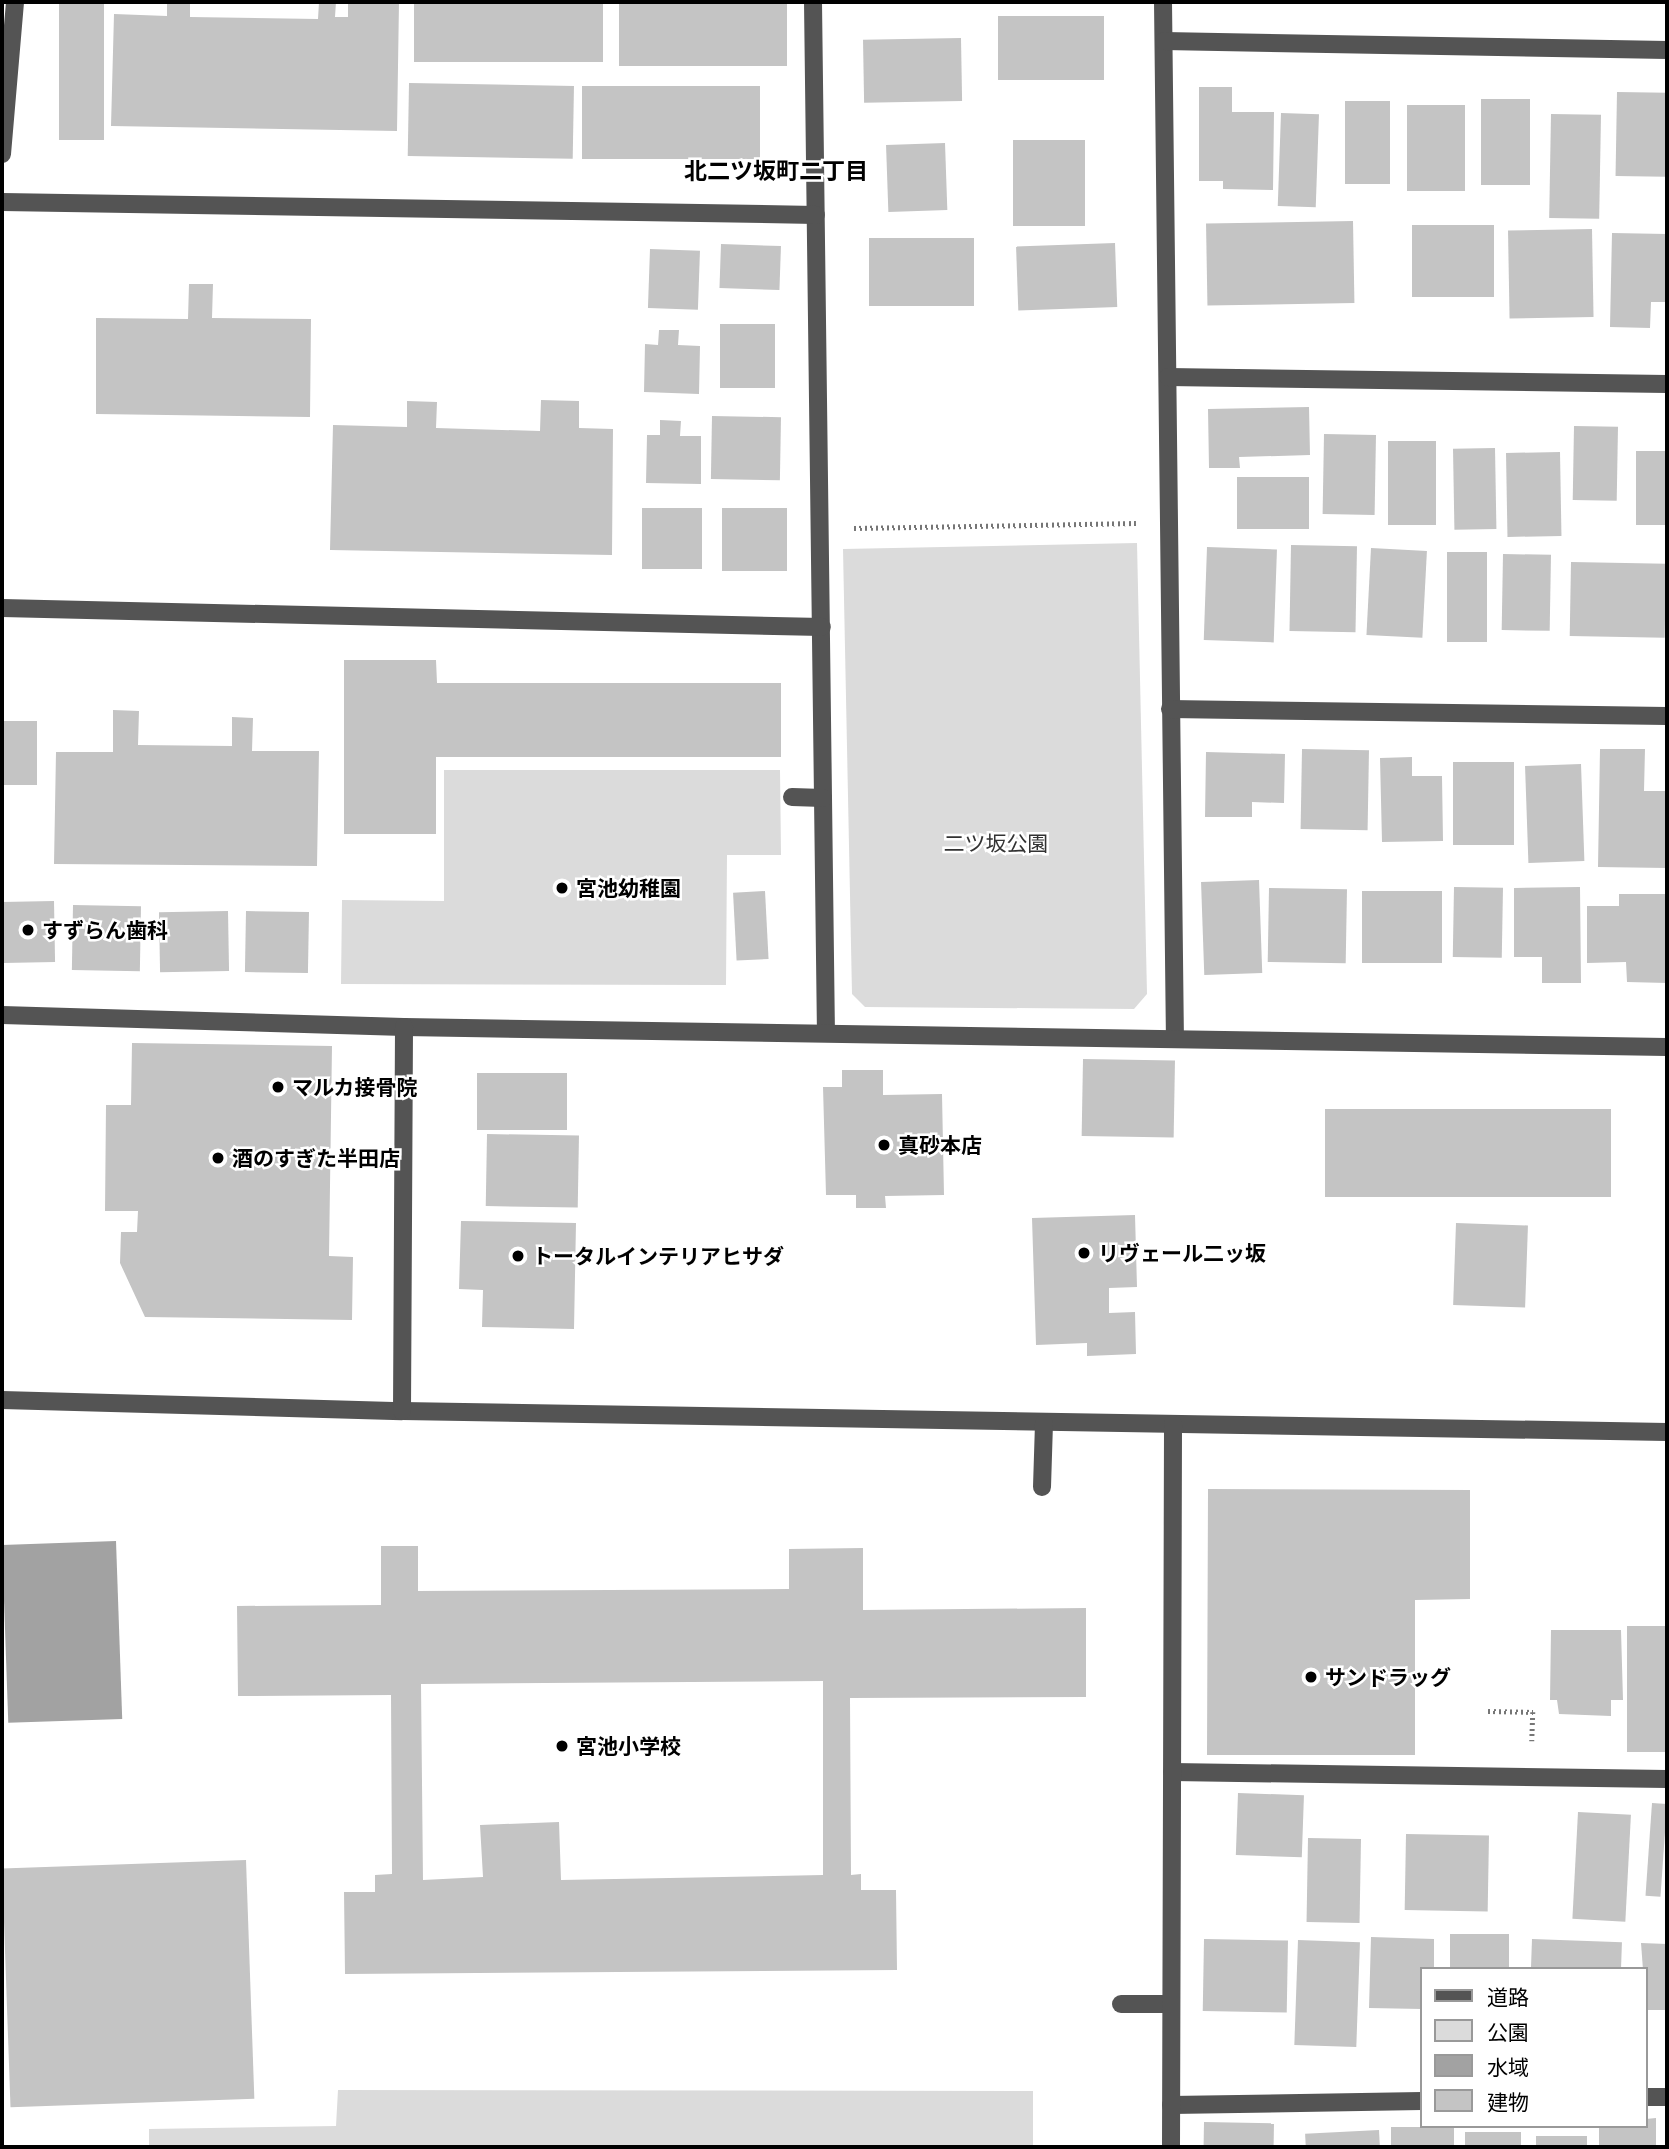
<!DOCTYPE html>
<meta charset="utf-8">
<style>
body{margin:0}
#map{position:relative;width:1669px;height:2149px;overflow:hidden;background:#fff;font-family:Lato,"Noto Sans JP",sans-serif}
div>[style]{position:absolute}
.green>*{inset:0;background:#dbdbdb}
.water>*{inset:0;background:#a2a2a2;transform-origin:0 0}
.building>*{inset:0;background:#c4c4c4;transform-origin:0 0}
.path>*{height:4.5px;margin-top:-2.25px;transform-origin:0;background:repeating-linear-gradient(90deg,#767676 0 2px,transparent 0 5.5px)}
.minor>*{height:18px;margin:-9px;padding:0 9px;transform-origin:9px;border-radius:9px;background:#545454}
.dots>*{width:19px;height:19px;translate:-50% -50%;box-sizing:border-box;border:4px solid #fff;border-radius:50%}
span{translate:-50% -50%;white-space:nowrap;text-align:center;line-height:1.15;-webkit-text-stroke:5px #fff;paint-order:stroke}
.park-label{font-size:21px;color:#323232}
.poi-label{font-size:21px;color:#000;font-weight:700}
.left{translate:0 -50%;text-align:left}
.neighbourhood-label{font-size:23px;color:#000;font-weight:700}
.frame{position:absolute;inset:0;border:4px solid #000;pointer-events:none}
.legend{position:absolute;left:1420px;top:1967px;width:228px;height:161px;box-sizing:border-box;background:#fff;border:2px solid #999;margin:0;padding:9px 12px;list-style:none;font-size:21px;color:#000}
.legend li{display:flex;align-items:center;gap:14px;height:35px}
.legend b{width:35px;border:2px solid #999}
</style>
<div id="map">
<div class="green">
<div style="clip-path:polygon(1137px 543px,1147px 994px,1134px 1009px,865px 1007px,852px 994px,843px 549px)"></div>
<div style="clip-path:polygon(444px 770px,780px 770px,781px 855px,727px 855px,726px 985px,341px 984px,342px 900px,444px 901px)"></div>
<div style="clip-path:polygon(338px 2090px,1033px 2091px,1033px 2147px,149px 2147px,149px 2129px,336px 2126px)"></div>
</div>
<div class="water">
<div style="left:116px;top:1541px;width:178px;height:114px;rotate:88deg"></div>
</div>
<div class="building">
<div style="left:59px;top:2px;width:45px;height:138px"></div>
<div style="clip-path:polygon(167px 2px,190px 2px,190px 17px,318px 19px,319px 2px,336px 2px,335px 17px,348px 17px,348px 2px,399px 2px,397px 131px,111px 126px,114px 14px,167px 16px)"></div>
<div style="left:414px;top:2px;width:189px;height:60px"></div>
<div style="left:619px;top:2px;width:168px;height:64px"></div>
<div style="left:1104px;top:16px;width:64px;height:106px;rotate:90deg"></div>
<div style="left:961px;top:38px;width:63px;height:98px;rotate:89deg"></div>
<div style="left:409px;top:83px;width:165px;height:73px;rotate:1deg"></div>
<div style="left:582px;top:86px;width:178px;height:73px"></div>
<div style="clip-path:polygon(1199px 87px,1232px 87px,1232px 112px,1274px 112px,1273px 190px,1223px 189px,1223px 181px,1199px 181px)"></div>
<div style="left:1617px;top:92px;width:50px;height:84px;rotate:1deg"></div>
<div style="left:1481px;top:99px;width:49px;height:86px"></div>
<div style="left:1345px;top:101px;width:45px;height:83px"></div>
<div style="left:1465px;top:105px;width:86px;height:58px;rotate:90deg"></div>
<div style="left:1281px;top:113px;width:38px;height:93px;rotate:2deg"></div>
<div style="left:1551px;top:114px;width:50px;height:104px;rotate:1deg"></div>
<div style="left:1013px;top:140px;width:72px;height:86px"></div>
<div style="left:945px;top:143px;width:67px;height:59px;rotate:88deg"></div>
<div style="left:1353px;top:221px;width:82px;height:147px;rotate:89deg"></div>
<div style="left:1494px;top:225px;width:72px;height:82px;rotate:90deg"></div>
<div style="left:1592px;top:229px;width:88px;height:84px;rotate:89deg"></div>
<div style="clip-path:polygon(1612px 233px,1667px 234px,1667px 302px,1651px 302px,1650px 328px,1610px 327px)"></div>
<div style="left:974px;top:238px;width:68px;height:105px;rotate:90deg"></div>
<div style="left:1115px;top:243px;width:64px;height:99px;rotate:88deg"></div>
<div style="left:721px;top:244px;width:60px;height:44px;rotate:2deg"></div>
<div style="left:650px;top:249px;width:50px;height:59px;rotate:2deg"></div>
<div style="clip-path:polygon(189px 284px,213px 284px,212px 318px,311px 319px,310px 417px,96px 414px,96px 318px,188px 319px)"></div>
<div style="left:775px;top:324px;width:64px;height:55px;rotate:90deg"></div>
<div style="clip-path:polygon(659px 330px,679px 330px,678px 345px,700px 346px,699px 394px,644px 392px,645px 344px,658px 345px)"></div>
<div style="clip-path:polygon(541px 400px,579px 401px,579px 428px,613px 429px,612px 555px,330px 550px,333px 425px,407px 427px,407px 401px,437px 402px,436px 428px,540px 431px)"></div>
<div style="clip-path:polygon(1309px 407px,1310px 455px,1239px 457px,1240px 468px,1209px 468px,1208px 409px)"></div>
<div style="left:712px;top:416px;width:69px;height:63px;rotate:1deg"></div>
<div style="clip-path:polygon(660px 420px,681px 421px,680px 436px,701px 436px,701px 484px,646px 483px,647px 435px,660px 435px)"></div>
<div style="left:1574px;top:426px;width:44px;height:74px;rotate:1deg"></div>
<div style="left:1324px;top:434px;width:52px;height:80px;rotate:1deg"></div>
<div style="left:1388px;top:441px;width:48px;height:84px"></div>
<div style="left:1495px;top:448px;width:81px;height:42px;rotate:89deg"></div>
<div style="left:1636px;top:451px;width:31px;height:74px"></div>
<div style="left:1560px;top:452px;width:84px;height:54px;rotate:89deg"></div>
<div style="left:1237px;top:477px;width:72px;height:52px"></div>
<div style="left:642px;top:508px;width:60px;height:61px"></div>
<div style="left:722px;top:508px;width:65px;height:63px"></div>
<div style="left:1291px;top:545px;width:66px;height:86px;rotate:1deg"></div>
<div style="left:1207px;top:547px;width:70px;height:93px;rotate:2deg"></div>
<div style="left:1371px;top:548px;width:56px;height:87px;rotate:3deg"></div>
<div style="left:1447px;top:552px;width:40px;height:90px"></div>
<div style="left:1503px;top:554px;width:48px;height:76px;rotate:1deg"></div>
<div style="left:1571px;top:562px;width:95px;height:74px;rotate:1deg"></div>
<div style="clip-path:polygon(344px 660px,436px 660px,437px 683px,781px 683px,781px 757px,436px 757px,436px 834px,344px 834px)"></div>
<div style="clip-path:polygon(113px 710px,139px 711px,138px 745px,232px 746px,232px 717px,253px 718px,252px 751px,319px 751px,317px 866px,54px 864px,56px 752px,113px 752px)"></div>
<div style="left:2px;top:721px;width:35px;height:64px"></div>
<div style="left:1302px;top:749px;width:67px;height:80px;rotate:1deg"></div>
<div style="clip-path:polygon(1600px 749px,1645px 749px,1644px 791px,1667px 791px,1667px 868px,1598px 867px)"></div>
<div style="clip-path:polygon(1206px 752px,1285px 754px,1284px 803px,1252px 802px,1252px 817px,1205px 817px)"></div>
<div style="clip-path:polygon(1412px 757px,1412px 776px,1442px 776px,1443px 841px,1382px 842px,1380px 758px)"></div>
<div style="left:1453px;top:762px;width:61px;height:83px"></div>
<div style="left:1581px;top:764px;width:97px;height:56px;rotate:88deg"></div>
<div style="left:1259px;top:880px;width:93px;height:58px;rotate:88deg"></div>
<div style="left:1454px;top:887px;width:49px;height:70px;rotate:1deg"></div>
<div style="clip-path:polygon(1580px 887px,1581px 983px,1542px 983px,1542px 957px,1514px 957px,1514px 888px)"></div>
<div style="left:1269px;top:888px;width:78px;height:74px;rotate:1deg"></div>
<div style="left:765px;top:891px;width:68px;height:32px;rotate:87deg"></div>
<div style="left:1362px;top:891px;width:80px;height:72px"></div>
<div style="clip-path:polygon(1619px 894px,1667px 894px,1667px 983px,1627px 982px,1626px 962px,1587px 963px,1587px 906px,1619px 906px)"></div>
<div style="left:54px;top:901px;width:61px;height:52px;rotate:89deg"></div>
<div style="left:73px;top:905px;width:68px;height:65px;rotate:1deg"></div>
<div style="left:228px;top:911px;width:60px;height:69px;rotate:89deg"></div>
<div style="left:246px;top:911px;width:63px;height:61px;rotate:1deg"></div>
<div style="clip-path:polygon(132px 1043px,332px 1046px,329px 1256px,353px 1257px,352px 1320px,145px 1317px,120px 1263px,121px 1232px,137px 1232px,138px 1211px,105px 1211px,106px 1105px,131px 1105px)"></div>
<div style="left:1083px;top:1059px;width:92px;height:77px;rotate:1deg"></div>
<div style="clip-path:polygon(842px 1070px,883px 1070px,883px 1095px,942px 1094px,944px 1195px,885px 1196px,886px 1208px,856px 1208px,856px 1195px,826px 1195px,823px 1087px,842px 1087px)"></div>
<div style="left:477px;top:1073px;width:90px;height:57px"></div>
<div style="left:1325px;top:1109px;width:286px;height:88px"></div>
<div style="left:487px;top:1134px;width:92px;height:72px;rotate:1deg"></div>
<div style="clip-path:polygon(1135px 1215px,1137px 1287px,1109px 1288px,1109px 1313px,1135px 1312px,1136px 1354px,1087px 1356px,1087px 1343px,1036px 1345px,1032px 1218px)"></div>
<div style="clip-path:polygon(461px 1221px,576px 1223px,574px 1329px,482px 1327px,483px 1290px,459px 1289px)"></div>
<div style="left:1456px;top:1223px;width:72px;height:82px;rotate:2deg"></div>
<div style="clip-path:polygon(1208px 1489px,1470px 1490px,1470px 1599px,1415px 1600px,1415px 1755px,1207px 1755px)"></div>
<div style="clip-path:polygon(evenodd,381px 1546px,418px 1546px,418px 1591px,789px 1589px,789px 1549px,863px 1548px,863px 1610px,1086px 1608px,1086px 1697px,850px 1698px,851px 1875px,861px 1874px,861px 1890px,896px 1890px,897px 1970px,345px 1974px,344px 1892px,375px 1892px,375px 1875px,392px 1874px,391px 1695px,238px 1696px,237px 1606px,381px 1605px,381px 1546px,823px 1681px,823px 1875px,561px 1880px,559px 1822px,480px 1825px,483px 1877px,423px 1880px,421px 1684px,823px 1681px)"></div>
<div style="left:1667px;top:1626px;width:126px;height:40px;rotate:90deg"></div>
<div style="clip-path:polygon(1551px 1630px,1621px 1630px,1623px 1700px,1611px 1700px,1611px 1716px,1559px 1714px,1557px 1700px,1550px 1700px)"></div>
<div style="left:1238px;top:1793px;width:66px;height:62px;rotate:2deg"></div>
<div style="left:1652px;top:1803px;width:15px;height:93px;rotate:4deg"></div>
<div style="left:1578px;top:1812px;width:53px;height:107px;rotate:3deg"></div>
<div style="left:1406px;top:1834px;width:83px;height:76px;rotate:1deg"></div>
<div style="left:1308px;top:1838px;width:53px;height:84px;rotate:1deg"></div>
<div style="left:246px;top:1860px;width:239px;height:244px;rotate:88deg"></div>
<div style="left:1509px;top:1934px;width:35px;height:59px;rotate:90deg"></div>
<div style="clip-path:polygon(1371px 1937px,1434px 1939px,1434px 1969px,1422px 1969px,1422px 2009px,1369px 2008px)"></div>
<div style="left:1204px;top:1939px;width:84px;height:72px;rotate:1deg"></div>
<div style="left:1532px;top:1939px;width:90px;height:30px;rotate:2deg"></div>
<div style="left:1298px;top:1940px;width:62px;height:105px;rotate:2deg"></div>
<div style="clip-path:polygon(1641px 1943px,1667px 1944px,1667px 2010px,1646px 2010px)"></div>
<div style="clip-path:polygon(1656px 2118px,1656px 2147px,1599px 2147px,1599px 2126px,1646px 2126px,1646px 2119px)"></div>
<div style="left:1204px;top:2122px;width:70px;height:25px;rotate:1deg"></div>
<div style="left:1454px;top:2127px;width:20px;height:63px;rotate:90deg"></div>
<div style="left:1379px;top:2130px;width:17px;height:74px;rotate:87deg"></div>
<div style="left:1465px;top:2132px;width:56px;height:15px"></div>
<div style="left:1536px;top:2136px;width:51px;height:11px"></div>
</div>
<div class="path">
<div style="left:854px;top:528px;width:282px;rotate:-1deg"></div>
<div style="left:1488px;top:1711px;width:45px;rotate:1.3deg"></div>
<div style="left:1533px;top:1712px;width:29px;rotate:92deg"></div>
</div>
<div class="minor">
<div style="left:813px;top:2px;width:1030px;rotate:89.28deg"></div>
<div style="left:1163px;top:2px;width:1035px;rotate:89.34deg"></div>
<div style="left:1164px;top:41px;width:503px;rotate:1.03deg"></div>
<div style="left:2px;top:154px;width:153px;rotate:-85.1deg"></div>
<div style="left:2px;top:202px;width:814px;rotate:0.91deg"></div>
<div style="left:1168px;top:377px;width:499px;rotate:0.8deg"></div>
<div style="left:2px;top:608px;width:820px;rotate:1.33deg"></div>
<div style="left:1170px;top:709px;width:497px;rotate:0.8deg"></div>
<div style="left:792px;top:797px;width:31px;rotate:2deg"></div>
<div style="left:2px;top:1015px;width:402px;rotate:1.7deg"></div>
<div style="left:404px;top:1027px;width:1263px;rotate:0.91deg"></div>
<div style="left:2px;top:1400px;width:400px;rotate:1.6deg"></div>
<div style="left:402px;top:1411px;width:1265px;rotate:0.95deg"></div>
<div style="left:402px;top:1411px;width:384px;rotate:-89.7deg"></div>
<div style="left:1042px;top:1487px;width:64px;rotate:-88.2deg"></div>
<div style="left:1172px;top:1772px;width:495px;rotate:0.8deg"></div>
<div style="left:1121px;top:2004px;width:50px"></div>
<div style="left:1646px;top:2097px;width:21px"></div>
<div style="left:1171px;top:2105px;width:251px;rotate:-0.9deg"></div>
<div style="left:1171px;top:2147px;width:723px;rotate:-89.84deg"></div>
</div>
<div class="dots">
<div style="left:562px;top:888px;background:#000"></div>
<div style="left:28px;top:930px;background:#000"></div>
<div style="left:278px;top:1087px;background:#000"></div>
<div style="left:884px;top:1145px;background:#000"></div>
<div style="left:218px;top:1158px;background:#000"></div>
<div style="left:1084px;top:1253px;background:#000"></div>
<div style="left:518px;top:1256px;background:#000"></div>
<div style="left:1311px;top:1677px;background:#000"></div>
<div style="left:562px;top:1746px;background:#000"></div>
</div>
<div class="park-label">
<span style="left:996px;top:843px">二ツ坂公園</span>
</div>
<div class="poi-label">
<span class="left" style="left:576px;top:888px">宮池幼稚園</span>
<span class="left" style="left:42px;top:930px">すずらん歯科</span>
<span class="left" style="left:292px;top:1087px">マルカ接骨院</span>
<span class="left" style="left:898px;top:1145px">真砂本店</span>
<span class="left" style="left:232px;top:1158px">酒のすぎた半田店</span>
<span class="left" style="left:1098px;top:1253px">リヴェール二ッ坂</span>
<span class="left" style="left:532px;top:1256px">トータルインテリアヒサダ</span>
<span class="left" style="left:1325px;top:1677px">サンドラッグ</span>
<span class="left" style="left:576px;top:1746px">宮池小学校</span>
</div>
<div class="neighbourhood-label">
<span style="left:776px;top:170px">北二ツ坂町二丁目</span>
</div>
<div class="frame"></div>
<ul class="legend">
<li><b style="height:9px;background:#545454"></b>道路</li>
<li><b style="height:19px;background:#dbdbdb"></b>公園</li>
<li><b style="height:19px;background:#a2a2a2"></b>水域</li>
<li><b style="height:19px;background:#c4c4c4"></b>建物</li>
</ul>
</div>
